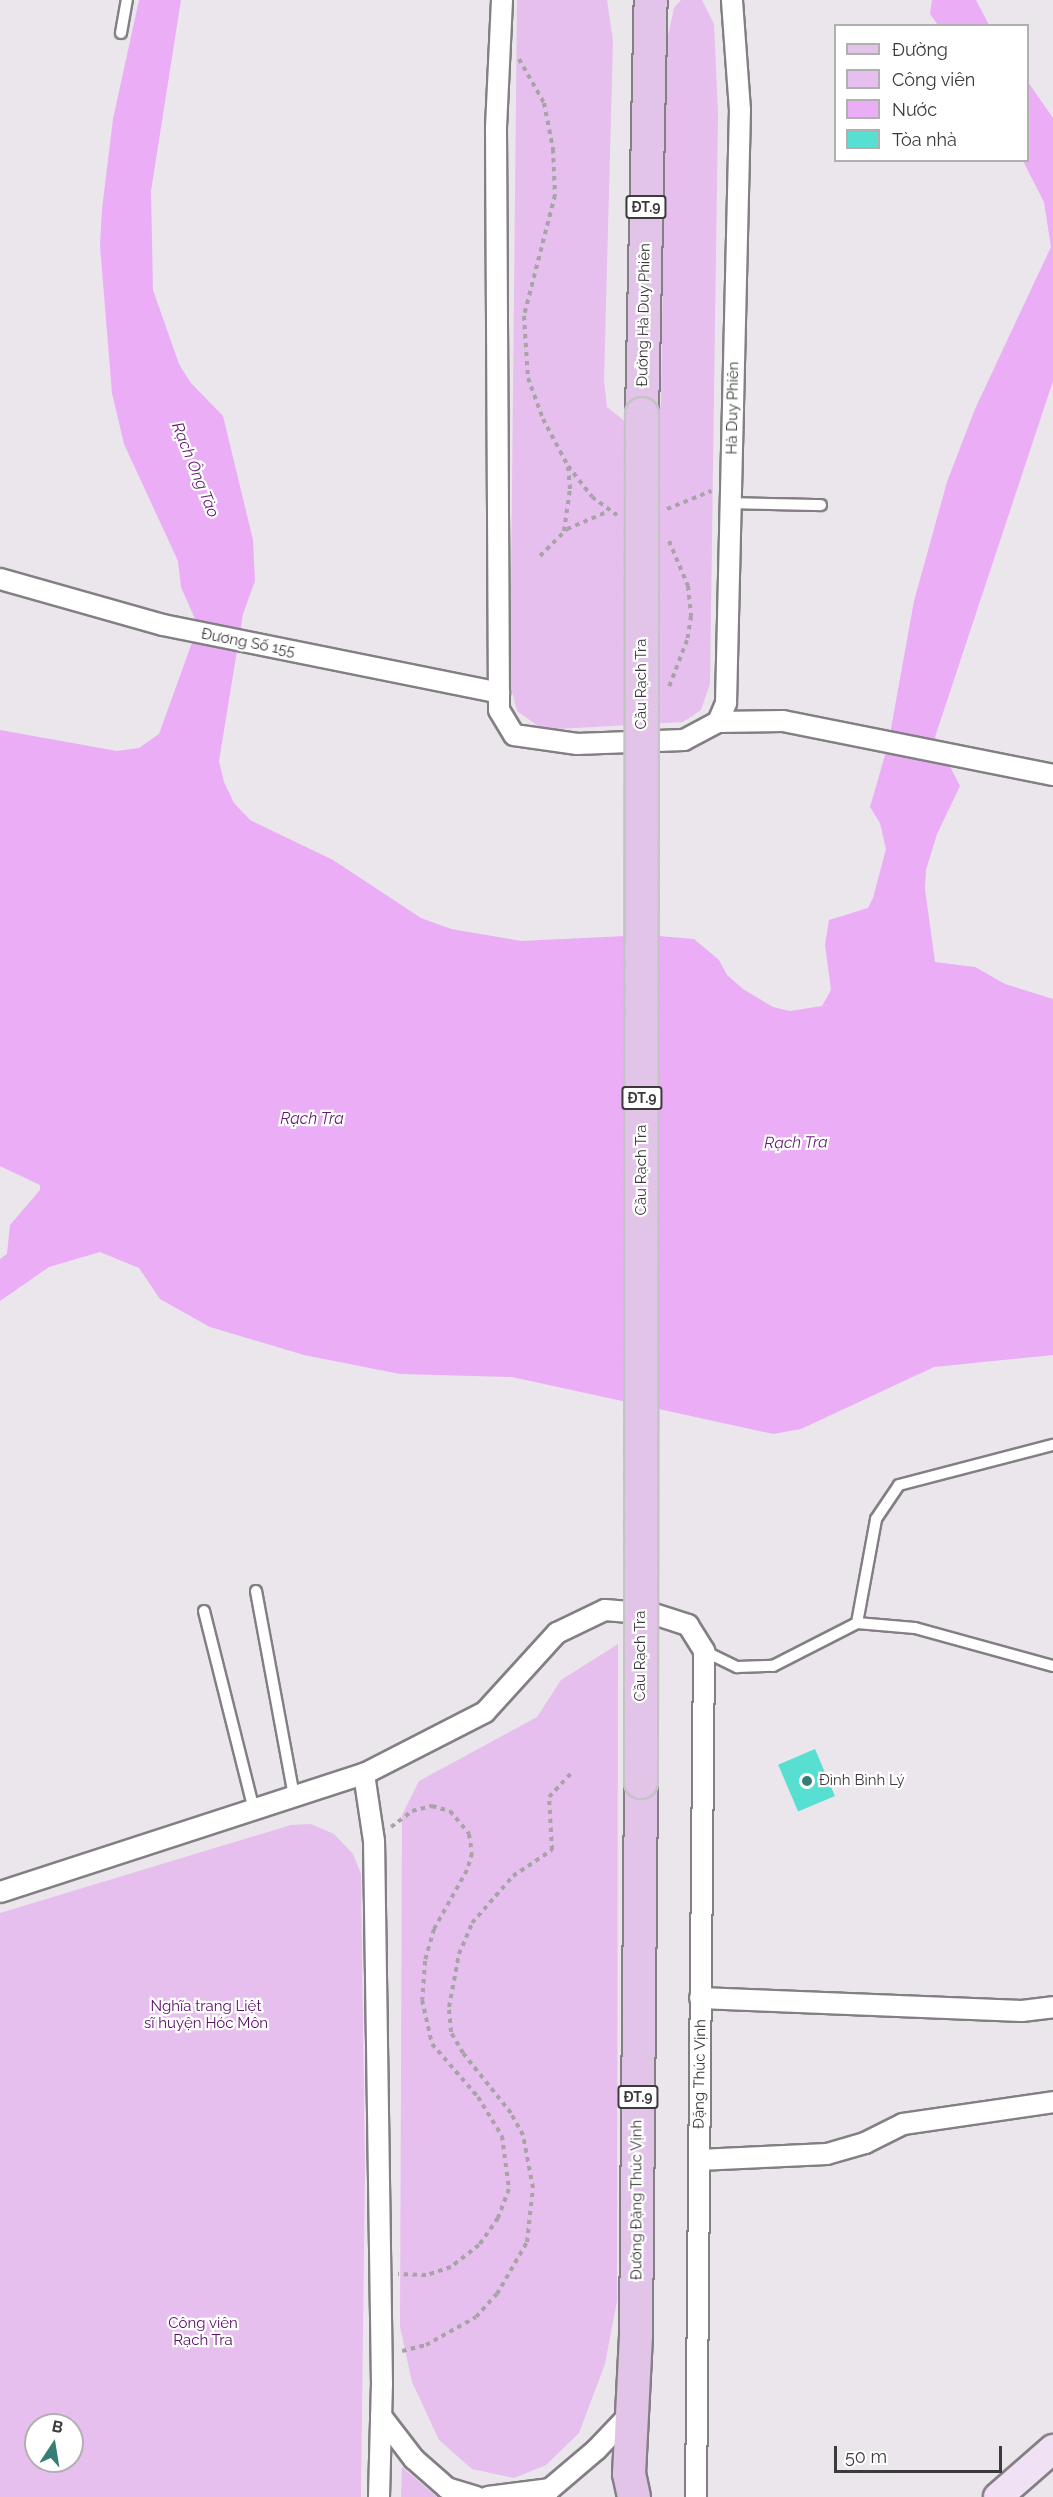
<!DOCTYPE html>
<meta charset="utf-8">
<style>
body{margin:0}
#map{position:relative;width:1053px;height:2497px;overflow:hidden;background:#ebe6ec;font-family:Raleway,sans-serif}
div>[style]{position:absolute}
.green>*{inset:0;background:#e6bfee}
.water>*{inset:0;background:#eaadf6}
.building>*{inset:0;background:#57dfd1;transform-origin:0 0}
.path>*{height:4px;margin-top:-2px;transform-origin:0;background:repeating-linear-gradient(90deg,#a7a3a7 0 4.5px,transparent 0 9px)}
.roads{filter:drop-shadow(2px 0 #837f84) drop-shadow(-2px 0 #837f84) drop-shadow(0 2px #837f84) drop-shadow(0 -2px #837f84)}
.lane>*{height:10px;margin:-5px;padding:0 5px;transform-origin:5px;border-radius:5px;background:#fff}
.street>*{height:20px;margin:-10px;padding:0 10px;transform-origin:10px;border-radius:10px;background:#fff}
.secondary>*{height:28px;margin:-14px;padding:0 14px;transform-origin:14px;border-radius:14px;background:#f1e1f4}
.primary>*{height:32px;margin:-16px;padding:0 16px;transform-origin:16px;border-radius:16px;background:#e2c4e9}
.bridges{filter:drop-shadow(2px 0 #c4c4c4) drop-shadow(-2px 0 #c4c4c4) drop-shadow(0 2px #c4c4c4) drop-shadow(0 -2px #c4c4c4)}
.primary-bridge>*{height:32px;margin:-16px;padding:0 16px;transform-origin:16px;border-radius:16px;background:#e2c4e9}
.dots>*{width:16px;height:16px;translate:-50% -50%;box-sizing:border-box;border:3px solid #fff;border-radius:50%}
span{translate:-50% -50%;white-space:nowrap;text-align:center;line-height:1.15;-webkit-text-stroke:4.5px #fff;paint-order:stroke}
.shield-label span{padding:2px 4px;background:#fff;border:2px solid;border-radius:4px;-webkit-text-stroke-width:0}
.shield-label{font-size:14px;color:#3c3a3c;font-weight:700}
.street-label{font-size:15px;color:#3c3a3c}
.poi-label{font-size:15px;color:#3c3a3c}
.left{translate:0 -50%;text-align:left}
.park-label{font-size:15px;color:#590e66}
.water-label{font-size:16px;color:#631c71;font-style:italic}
.legend{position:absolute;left:834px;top:24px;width:195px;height:138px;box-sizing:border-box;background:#fff;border:2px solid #b1b0b1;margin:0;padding:8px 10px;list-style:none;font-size:18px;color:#3c3a3c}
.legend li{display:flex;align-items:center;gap:12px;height:30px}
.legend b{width:30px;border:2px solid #b1b0b1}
.north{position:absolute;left:24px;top:2413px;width:60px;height:60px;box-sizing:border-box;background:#fff;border:2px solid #b1b0b1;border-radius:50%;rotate:12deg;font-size:16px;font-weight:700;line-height:24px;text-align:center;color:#3c3a3c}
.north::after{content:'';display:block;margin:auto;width:21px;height:27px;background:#367d75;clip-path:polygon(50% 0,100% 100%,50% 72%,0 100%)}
.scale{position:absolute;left:834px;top:2446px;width:168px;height:27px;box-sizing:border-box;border:3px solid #3c3a3c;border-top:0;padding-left:8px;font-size:18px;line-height:21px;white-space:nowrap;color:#3c3a3c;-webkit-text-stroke:4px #fff;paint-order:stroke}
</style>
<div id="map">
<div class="green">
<div style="clip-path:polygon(517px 0,607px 0,613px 41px,604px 380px,607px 407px,631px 426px,656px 420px,661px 405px,666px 45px,674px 8px,681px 0,702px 0,714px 24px,718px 112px,710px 684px,701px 710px,683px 722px,557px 729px,538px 726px,517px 711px,510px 684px)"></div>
<div style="clip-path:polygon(618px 1644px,617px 2301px,605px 2364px,579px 2433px,546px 2465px,514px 2478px,472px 2469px,439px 2440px,412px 2382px,400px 2327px,402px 1815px,419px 1781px,537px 1717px,561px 1680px)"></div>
<div style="clip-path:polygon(evenodd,311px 1824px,334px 1834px,353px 1854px,361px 1874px,365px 2169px,361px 2497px,0 2497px,0 1913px,291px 1825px,311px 1824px,36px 2425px,72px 2425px,72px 2461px,36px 2461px,36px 2425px)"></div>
<div style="clip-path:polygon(402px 2467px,437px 2497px,401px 2497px)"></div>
</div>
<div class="water">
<div style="clip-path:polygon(139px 0,181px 0,151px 191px,153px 290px,179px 364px,190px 382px,223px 416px,253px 540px,255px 581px,243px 614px,219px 761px,224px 782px,234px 803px,250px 820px,333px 860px,421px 918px,451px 929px,521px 941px,647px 935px,694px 939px,719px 960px,727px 975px,743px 989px,773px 1007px,790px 1011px,822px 1006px,831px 990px,825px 945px,829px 920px,868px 908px,873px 898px,886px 849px,880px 823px,870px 807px,888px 745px,914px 601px,947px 482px,975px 409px,1051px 247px,1044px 202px,1023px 161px,1028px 160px,1028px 82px,1053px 118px,1053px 381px,935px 737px,960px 786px,937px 834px,926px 870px,925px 889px,935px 962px,975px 967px,1005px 984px,1053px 999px,1053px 1355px,934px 1367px,801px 1429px,773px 1434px,512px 1377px,400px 1374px,304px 1355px,210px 1327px,160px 1299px,139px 1268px,100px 1252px,49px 1267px,0 1301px,0 1259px,7px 1254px,10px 1225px,40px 1190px,40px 1185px,0 1166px,0 730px,117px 751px,139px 748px,159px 734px,198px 626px,181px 587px,178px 561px,124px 444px,112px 393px,100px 246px,102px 209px,113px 119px)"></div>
<div style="clip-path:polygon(932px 0,976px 0,989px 25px,938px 25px,930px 14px)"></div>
</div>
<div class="building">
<div style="left:815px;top:1749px;width:51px;height:40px;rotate:67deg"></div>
</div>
<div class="path">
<div style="left:519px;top:59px;width:51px;rotate:60.4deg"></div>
<div style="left:544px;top:103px;width:47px;rotate:78.9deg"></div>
<div style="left:553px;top:149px;width:46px;rotate:87.5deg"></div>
<div style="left:555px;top:195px;width:125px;rotate:104.4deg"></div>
<div style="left:524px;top:316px;width:62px;rotate:86.3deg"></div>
<div style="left:528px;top:378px;width:44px;rotate:69.9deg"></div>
<div style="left:543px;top:419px;width:53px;rotate:62deg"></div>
<div style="left:568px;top:466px;width:39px;rotate:52deg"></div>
<div style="left:592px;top:497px;width:31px;rotate:36deg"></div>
<div style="left:667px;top:509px;width:48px;rotate:-22.2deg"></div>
<div style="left:564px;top:531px;width:42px;rotate:-81.9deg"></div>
<div style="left:570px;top:489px;width:22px;rotate:-95deg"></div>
<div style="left:669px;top:541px;width:49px;rotate:67.1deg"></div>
<div style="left:688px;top:586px;width:30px;rotate:84deg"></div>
<div style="left:691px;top:616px;width:24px;rotate:99deg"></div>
<div style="left:687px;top:640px;width:50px;rotate:111deg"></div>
<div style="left:540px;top:556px;width:38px;rotate:-45deg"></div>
<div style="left:567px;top:529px;width:43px;rotate:-23deg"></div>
<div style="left:391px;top:1827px;width:26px;rotate:-37deg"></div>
<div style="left:412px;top:1811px;width:21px;rotate:-14deg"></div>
<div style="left:432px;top:1806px;width:19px;rotate:16deg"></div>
<div style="left:450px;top:1811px;width:30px;rotate:50deg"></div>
<div style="left:469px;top:1834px;width:19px;rotate:81deg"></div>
<div style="left:472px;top:1853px;width:18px;rotate:106deg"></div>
<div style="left:467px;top:1870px;width:68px;rotate:119.2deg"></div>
<div style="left:434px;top:1929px;width:33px;rotate:106deg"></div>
<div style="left:425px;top:1961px;width:39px;rotate:94deg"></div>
<div style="left:422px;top:2000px;width:45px;rotate:77.2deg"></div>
<div style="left:432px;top:2044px;width:70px;rotate:49deg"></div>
<div style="left:478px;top:2097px;width:46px;rotate:58.4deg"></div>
<div style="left:502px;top:2136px;width:53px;rotate:82.5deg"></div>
<div style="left:509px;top:2189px;width:31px;rotate:111deg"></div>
<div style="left:498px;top:2218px;width:33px;rotate:125deg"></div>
<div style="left:479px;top:2245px;width:36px;rotate:142deg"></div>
<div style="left:451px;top:2267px;width:26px;rotate:162deg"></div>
<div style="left:426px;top:2275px;width:28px;rotate:-178deg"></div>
<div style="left:402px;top:2351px;width:25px;rotate:-14deg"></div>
<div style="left:426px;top:2345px;width:57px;rotate:-29.2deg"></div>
<div style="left:476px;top:2317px;width:31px;rotate:-48deg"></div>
<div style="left:497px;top:2294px;width:60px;rotate:-60deg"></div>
<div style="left:527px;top:2242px;width:54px;rotate:-83.7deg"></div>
<div style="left:533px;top:2188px;width:54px;rotate:-100.7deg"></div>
<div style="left:523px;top:2135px;width:25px;rotate:-119deg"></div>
<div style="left:511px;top:2113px;width:77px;rotate:-128.7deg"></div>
<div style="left:463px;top:2053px;width:24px;rotate:-120deg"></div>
<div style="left:451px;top:2032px;width:25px;rotate:-95deg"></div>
<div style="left:449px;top:2007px;width:54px;rotate:-79.3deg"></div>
<div style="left:459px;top:1954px;width:34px;rotate:-67deg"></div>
<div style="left:472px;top:1923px;width:62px;rotate:-48.9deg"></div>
<div style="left:513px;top:1876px;width:47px;rotate:-33.7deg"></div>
<div style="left:552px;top:1850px;width:53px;rotate:-93.2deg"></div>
<div style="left:549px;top:1797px;width:33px;rotate:-47deg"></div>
</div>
<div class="roads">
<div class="lane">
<div style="left:121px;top:33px;width:34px;rotate:-80deg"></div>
<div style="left:731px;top:503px;width:90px;rotate:1.3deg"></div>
<div style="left:256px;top:1591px;width:209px;rotate:79.5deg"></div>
<div style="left:204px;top:1611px;width:205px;rotate:75.9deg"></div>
<div style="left:857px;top:1623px;width:106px;rotate:-79.6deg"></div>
<div style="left:876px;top:1519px;width:41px;rotate:-55.9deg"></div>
<div style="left:899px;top:1485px;width:159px;rotate:-14.6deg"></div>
<div style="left:704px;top:1651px;width:37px;rotate:26deg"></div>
<div style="left:737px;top:1667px;width:36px;rotate:-2deg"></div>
<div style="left:773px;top:1666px;width:94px;rotate:-27.1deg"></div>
<div style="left:857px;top:1623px;width:58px;rotate:4.9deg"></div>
<div style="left:915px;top:1628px;width:143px;rotate:15.4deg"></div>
</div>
<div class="street">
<div style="left:502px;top:0;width:129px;rotate:92.7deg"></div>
<div style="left:496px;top:129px;width:581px;rotate:89.7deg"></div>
<div style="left:499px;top:710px;width:29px;rotate:59deg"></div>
<div style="left:514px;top:735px;width:64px;rotate:8.1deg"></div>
<div style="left:577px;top:744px;width:107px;rotate:-2.1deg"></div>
<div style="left:684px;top:740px;width:38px;rotate:-28deg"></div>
<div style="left:718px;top:722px;width:21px;rotate:-67deg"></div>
<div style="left:726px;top:703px;width:593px;rotate:-88.65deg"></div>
<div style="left:740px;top:110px;width:110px;rotate:-94.2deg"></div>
<div style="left:0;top:579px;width:169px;rotate:15.8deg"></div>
<div style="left:163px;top:625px;width:343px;rotate:11.4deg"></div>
<div style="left:718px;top:722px;width:65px;rotate:-0.9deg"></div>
<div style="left:783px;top:721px;width:275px;rotate:11.3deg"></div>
<div style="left:0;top:1892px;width:383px;rotate:-18deg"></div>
<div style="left:700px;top:1998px;width:322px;rotate:2.3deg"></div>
<div style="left:1022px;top:2011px;width:31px;rotate:-7deg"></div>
<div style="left:699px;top:2160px;width:128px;rotate:-2.7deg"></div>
<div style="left:827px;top:2154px;width:40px;rotate:-16deg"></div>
<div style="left:865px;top:2143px;width:42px;rotate:-26.6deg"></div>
<div style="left:903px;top:2124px;width:152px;rotate:-8.3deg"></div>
<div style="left:381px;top:2416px;width:54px;rotate:52.5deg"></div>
<div style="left:414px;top:2459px;width:44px;rotate:41.3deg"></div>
<div style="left:447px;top:2488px;width:31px;rotate:17deg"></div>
<div style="left:379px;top:2497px;width:112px;rotate:-88.5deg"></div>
<div style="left:382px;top:2385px;width:544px;rotate:-90.84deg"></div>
<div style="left:374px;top:1841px;width:68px;rotate:-98.5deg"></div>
<div style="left:364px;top:1774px;width:136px;rotate:-27.1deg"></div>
<div style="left:485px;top:1712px;width:107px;rotate:-47.7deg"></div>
<div style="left:557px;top:1633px;width:53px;rotate:-25.6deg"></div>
<div style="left:605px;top:1610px;width:49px;rotate:4.7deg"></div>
<div style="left:654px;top:1614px;width:36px;rotate:18deg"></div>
<div style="left:688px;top:1625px;width:31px;rotate:58deg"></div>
<div style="left:704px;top:1651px;width:846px;rotate:90.54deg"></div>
<div style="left:488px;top:2497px;width:63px;rotate:-7.4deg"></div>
<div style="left:550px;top:2489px;width:60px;rotate:-40.3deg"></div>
<div style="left:596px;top:2450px;width:54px;rotate:-46.5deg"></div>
</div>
<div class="secondary">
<div style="left:998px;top:2497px;width:73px;rotate:-41.1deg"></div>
</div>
<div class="primary">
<div style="left:642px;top:414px;width:414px;rotate:-88.8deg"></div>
<div style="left:634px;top:2497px;width:24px;rotate:-102deg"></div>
<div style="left:629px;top:2474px;width:139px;rotate:-87.1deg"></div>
<div style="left:636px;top:2335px;width:553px;rotate:-89.48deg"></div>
</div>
</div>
<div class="bridges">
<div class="primary-bridge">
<div style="left:641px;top:1782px;width:1368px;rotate:-89.96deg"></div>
</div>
</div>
<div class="dots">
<div style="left:807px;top:1781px;background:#367d75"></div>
</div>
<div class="shield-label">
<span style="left:646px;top:207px">ĐT.9</span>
<span style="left:642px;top:1098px">ĐT.9</span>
<span style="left:638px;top:2097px">ĐT.9</span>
</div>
<div class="street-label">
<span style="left:644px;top:315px;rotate:-89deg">Đường Hà Duy Phiên</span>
<span style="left:733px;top:408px;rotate:-89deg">Hà Duy Phiên</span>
<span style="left:248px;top:643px;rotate:11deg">Đương Số 155</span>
<span style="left:642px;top:684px;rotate:-90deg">Cầu Rạch Tra</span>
<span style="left:642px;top:1170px;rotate:-90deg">Cầu Rạch Tra</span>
<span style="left:641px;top:1656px;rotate:-90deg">Cầu Rạch Tra</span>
<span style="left:700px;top:2074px;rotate:-89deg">Đặng Thúc Vịnh</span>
<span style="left:637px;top:2200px;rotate:-90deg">Đường Đặng Thúc Vịnh</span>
</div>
<div class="poi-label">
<span class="left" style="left:819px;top:1781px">Đình Bình Lý</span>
</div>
<div class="park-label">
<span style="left:206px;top:2015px">Nghĩa trang Liệt<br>sĩ huyện Hóc Môn</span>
<span style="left:203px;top:2332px">Công viên<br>Rạch Tra</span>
</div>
<div class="water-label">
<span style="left:195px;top:470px;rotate:68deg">Rạch Ông Tào</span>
<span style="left:312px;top:1119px">Rạch Tra</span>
<span style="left:796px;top:1143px;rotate:-1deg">Rạch Tra</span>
</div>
<ul class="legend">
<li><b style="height:8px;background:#e2c4e9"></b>Đường</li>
<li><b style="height:16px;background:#e6bfee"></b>Công viên</li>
<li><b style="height:16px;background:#eaadf6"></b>Nước</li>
<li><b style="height:16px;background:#57dfd1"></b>Tòa nhà</li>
</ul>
<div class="north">B</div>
<div class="scale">50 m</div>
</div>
